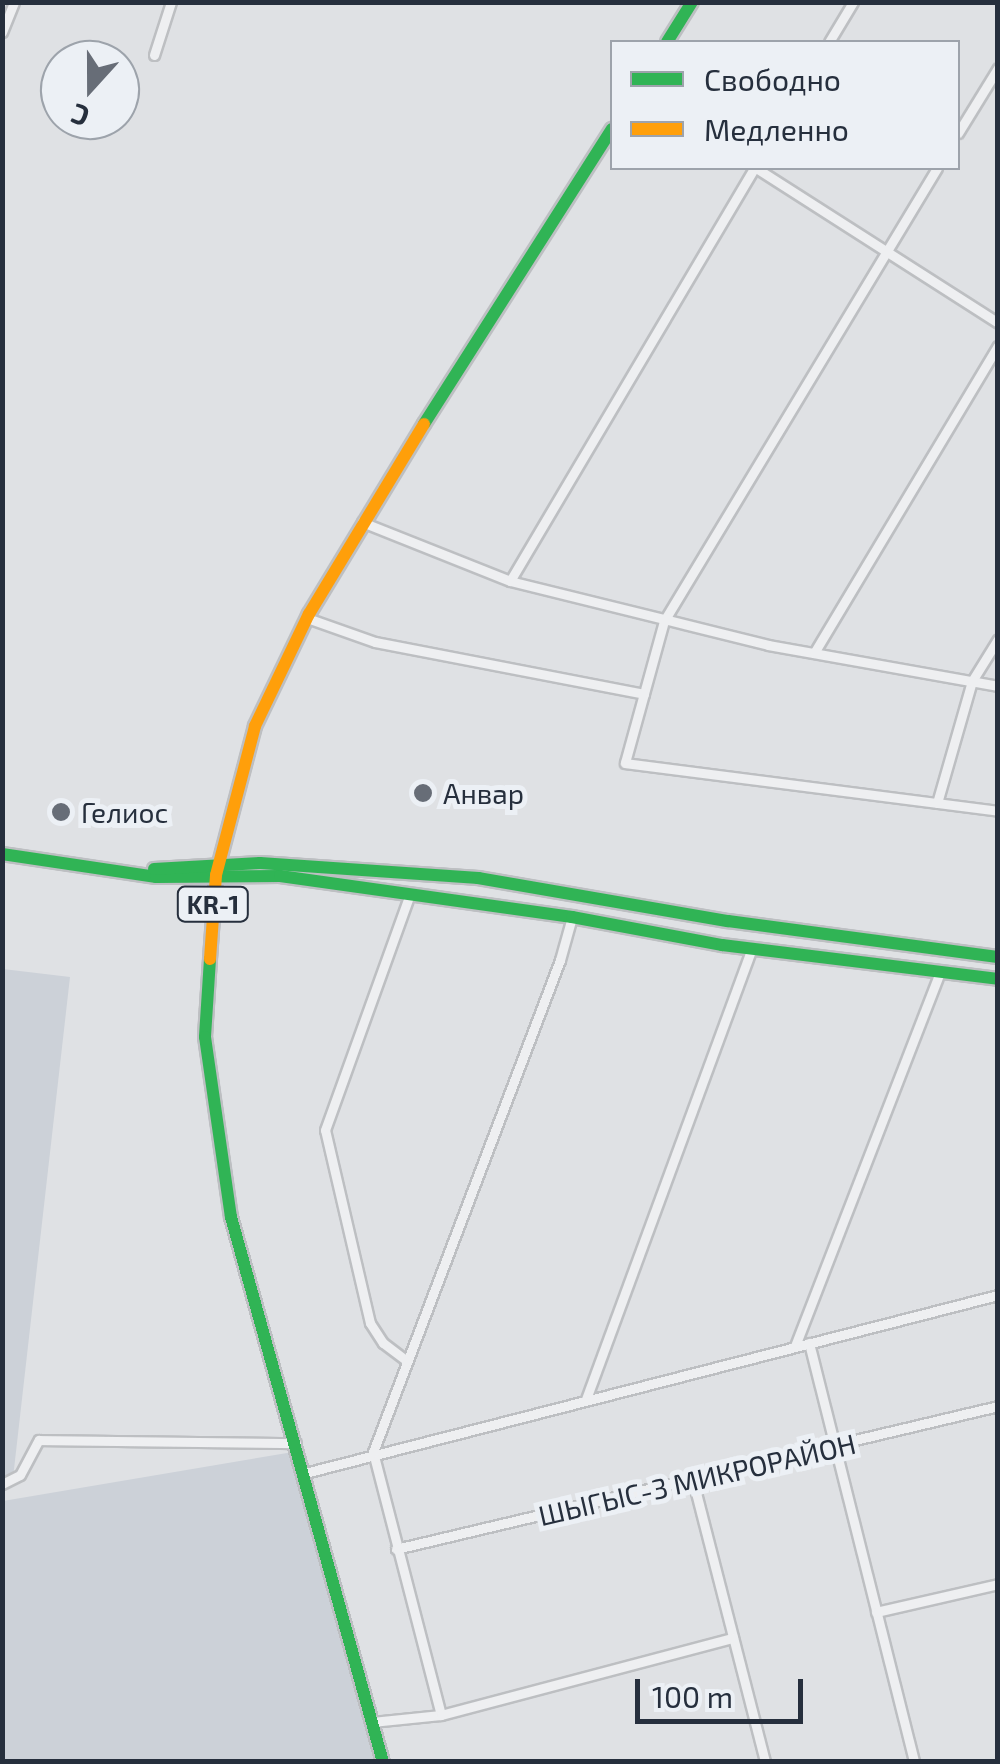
<!DOCTYPE html>
<meta charset="utf-8">
<style>
body{margin:0}
#map{position:relative;width:1000px;height:1764px;overflow:hidden;background:#dfe1e4;font-family:"Exo 2",sans-serif}
div>[style]{position:absolute}
.built>*{inset:0;background:#ccd1d8}
.roads{filter:drop-shadow(2px 0 #bdbfc2) drop-shadow(-2px 0 #bdbfc2) drop-shadow(0 2px #bdbfc2) drop-shadow(0 -2px #bdbfc2)}
.street>*{height:9px;margin:-4.5px;padding:0 4.5px;transform-origin:4.5px;border-radius:4.5px;background:#eeeff1}
.fast>*{height:12px;margin:-6px;padding:0 6px;transform-origin:6px;border-radius:6px;background:#30b455}
.slow>*{height:12px;margin:-6px;padding:0 6px;transform-origin:6px;border-radius:6px;background:#ff9f0a}
.dots>*{width:28px;height:28px;translate:-50% -50%;box-sizing:border-box;border:5px solid #ecf0f5;border-radius:50%}
span{translate:-50% -50%;white-space:nowrap;text-align:center;line-height:1.15;-webkit-text-stroke:10px #ecf0f5;paint-order:stroke}
.shield-label span{padding:2px 8px;background:#ecf0f5;border:2px solid;border-radius:8px;-webkit-text-stroke-width:0}
.shield-label{font-size:25px;color:#262f3d;font-weight:700}
.poi-label{font-size:28px;color:#262f3d}
.left{translate:0 -50%;text-align:left}
.street-label{font-size:28px;color:#262f3d}
.frame{position:absolute;inset:0;border:5px solid #262f3d;pointer-events:none}
.legend{position:absolute;left:610px;top:40px;width:350px;height:130px;box-sizing:border-box;background:#ecf0f5;border:2px solid #9da3ab;margin:0;padding:12px 18px;list-style:none;font-size:30px;color:#262f3d}
.legend li{display:flex;align-items:center;gap:20px;height:50px}
.legend b{width:50px;border:2px solid #9da3ab}
.north{position:absolute;left:40px;top:40px;width:100px;height:100px;box-sizing:border-box;background:#ecf0f5;border:2px solid #9da3ab;border-radius:50%;rotate:201deg;font-size:28px;font-weight:700;line-height:40px;text-align:center;color:#262f3d}
.north::after{content:'';display:block;margin:auto;width:35px;height:45px;background:#676d77;clip-path:polygon(50% 0,100% 100%,50% 72%,0 100%)}
.scale{position:absolute;left:635px;top:1679px;width:168px;height:45px;box-sizing:border-box;border:5px solid #262f3d;border-top:0;padding-left:12px;font-size:30px;line-height:35px;white-space:nowrap;color:#262f3d;-webkit-text-stroke:8px #ecf0f5;paint-order:stroke}
</style>
<div id="map">
<div class="built">
<div style="clip-path:polygon(3px 969px,70px 977px,13px 1478px,3px 1476px)"></div>
<div style="clip-path:polygon(299px 1451px,382px 1761px,3px 1762px,3px 1501px)"></div>
</div>
<div class="roads">
<div class="street">
<div style="left:2px;top:32px;width:32px;rotate:-68deg"></div>
<div style="left:829px;top:42px;width:47px;rotate:-59deg"></div>
<div style="left:154px;top:55px;width:56px;rotate:-72.2deg"></div>
<div style="left:958px;top:133px;width:76px;rotate:-58.4deg"></div>
<div style="left:756px;top:168px;width:287px;rotate:32.6deg"></div>
<div style="left:937px;top:168px;width:529px;rotate:121.08deg"></div>
<div style="left:664px;top:621px;width:147px;rotate:105.4deg"></div>
<div style="left:625px;top:763px;width:376px;rotate:7.3deg"></div>
<div style="left:362px;top:522px;width:159px;rotate:21.7deg"></div>
<div style="left:510px;top:581px;width:266px;rotate:13.9deg"></div>
<div style="left:768px;top:645px;width:234px;rotate:10.1deg"></div>
<div style="left:510px;top:581px;width:480px;rotate:-59.4deg"></div>
<div style="left:307px;top:618px;width:72px;rotate:19.4deg"></div>
<div style="left:375px;top:642px;width:274px;rotate:10.9deg"></div>
<div style="left:814px;top:653px;width:358px;rotate:-59.1deg"></div>
<div style="left:937px;top:803px;width:127px;rotate:-74deg"></div>
<div style="left:972px;top:681px;width:49px;rotate:-58.2deg"></div>
<div style="left:809px;top:1343px;width:432px;rotate:75.9deg"></div>
<div style="left:795px;top:1346px;width:401px;rotate:-68.8deg"></div>
<div style="left:407px;top:1361px;width:30px;rotate:-143deg"></div>
<div style="left:383px;top:1343px;width:24px;rotate:-123deg"></div>
<div style="left:370px;top:1323px;width:198px;rotate:-103.1deg"></div>
<div style="left:325px;top:1130px;width:251px;rotate:-70.2deg"></div>
<div style="left:586px;top:1399px;width:481px;rotate:-69.8deg"></div>
<div style="left:305px;top:1473px;width:715px;rotate:-14.41deg"></div>
<div style="left:693px;top:1481px;width:290px;rotate:75.6deg"></div>
<div style="left:2px;top:1484px;width:20px;rotate:-27deg"></div>
<div style="left:20px;top:1475px;width:40px;rotate:-62deg"></div>
<div style="left:39px;top:1440px;width:257px;rotate:0.7deg"></div>
<div style="left:396px;top:1549px;width:619px;rotate:-13.36deg"></div>
<div style="left:876px;top:1612px;width:125px;rotate:-12.9deg"></div>
<div style="left:441px;top:1715px;width:272px;rotate:-104.5deg"></div>
<div style="left:373px;top:1452px;width:526px;rotate:-69.19deg"></div>
<div style="left:560px;top:960px;width:45px;rotate:-74.4deg"></div>
<div style="left:372px;top:1722px;width:69px;rotate:-5.8deg"></div>
<div style="left:441px;top:1715px;width:302px;rotate:-14.8deg"></div>
</div>
<div class="fast">
<div style="left:667px;top:42px;width:47px;rotate:-58deg"></div>
<div style="left:424px;top:424px;width:350px;rotate:-57.5deg"></div>
<div style="left:2px;top:854px;width:156px;rotate:8.5deg"></div>
<div style="left:156px;top:877px;width:124px;rotate:-0.5deg"></div>
<div style="left:280px;top:876px;width:295px;rotate:8deg"></div>
<div style="left:572px;top:917px;width:153px;rotate:10.6deg"></div>
<div style="left:722px;top:945px;width:278px;rotate:7deg"></div>
<div style="left:154px;top:869px;width:106px;rotate:-3.2deg"></div>
<div style="left:260px;top:863px;width:219px;rotate:3.9deg"></div>
<div style="left:478px;top:878px;width:254px;rotate:9.8deg"></div>
<div style="left:728px;top:921px;width:272px;rotate:7.6deg"></div>
<div style="left:210px;top:959px;width:78px;rotate:93.7deg"></div>
<div style="left:205px;top:1037px;width:182px;rotate:81.8deg"></div>
<div style="left:231px;top:1217px;width:566px;rotate:74.42deg"></div>
</div>
<div class="slow">
<div style="left:210px;top:959px;width:84px;rotate:-85.9deg"></div>
<div style="left:216px;top:875px;width:154px;rotate:-75.3deg"></div>
<div style="left:255px;top:726px;width:124px;rotate:-64.3deg"></div>
<div style="left:309px;top:614px;width:222px;rotate:-58.8deg"></div>
</div>
</div>
<div class="dots">
<div style="left:423px;top:793px;background:#676d77"></div>
<div style="left:61px;top:812px;background:#676d77"></div>
</div>
<div class="shield-label">
<span style="left:213px;top:904px">KR-1</span>
</div>
<div class="poi-label">
<span class="left" style="left:443px;top:793px">Анвар</span>
<span class="left" style="left:81px;top:812px">Гелиос</span>
</div>
<div class="street-label">
<span style="left:697px;top:1479px;rotate:-13deg">ШЫГЫС-3 МИКРОРАЙОН</span>
</div>
<div class="frame"></div>
<ul class="legend">
<li><b style="height:12px;background:#30b455"></b>Свободно</li>
<li><b style="height:12px;background:#ff9f0a"></b>Медленно</li>
</ul>
<div class="north">С</div>
<div class="scale">100 m</div>
</div>
